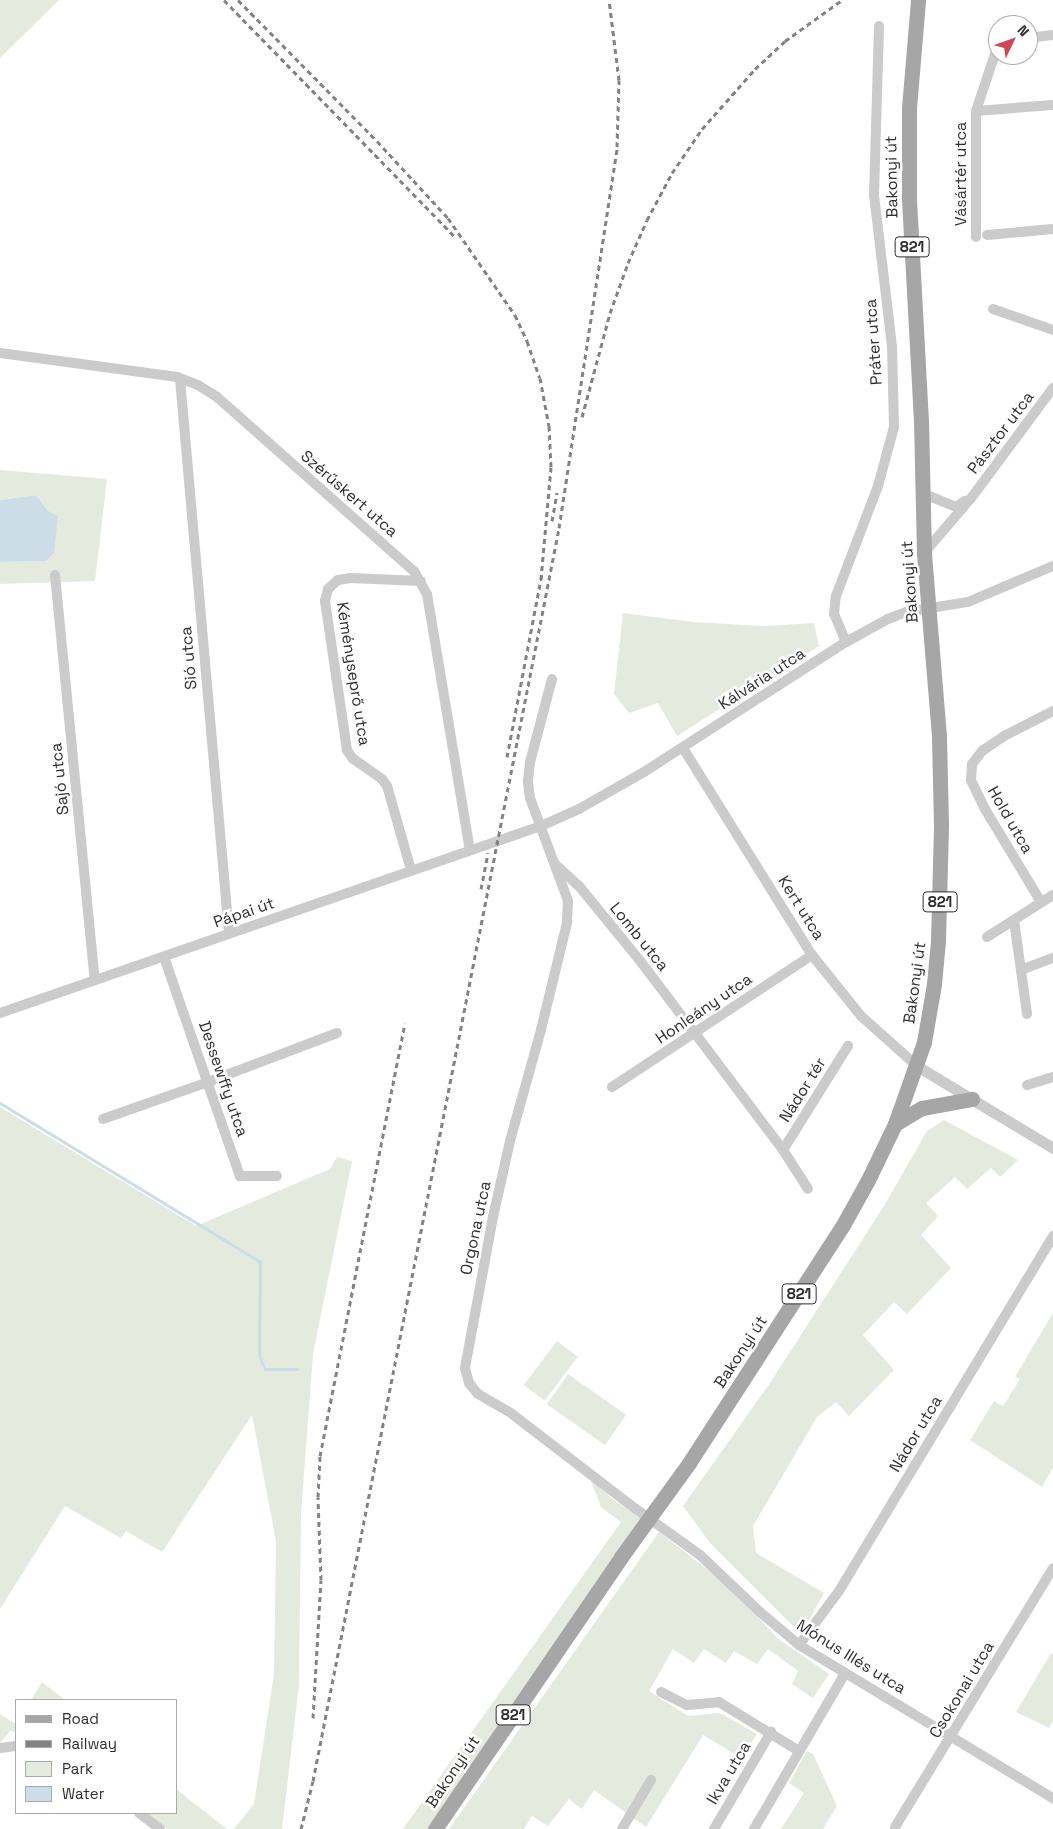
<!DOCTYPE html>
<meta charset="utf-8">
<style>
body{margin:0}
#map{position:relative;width:1053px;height:1829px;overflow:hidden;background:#fff;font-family:"Space Grotesk",sans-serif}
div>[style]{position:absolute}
.green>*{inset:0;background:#e5eade;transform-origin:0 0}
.water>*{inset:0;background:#cddde7}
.stream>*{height:3px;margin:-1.5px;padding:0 1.5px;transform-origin:1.5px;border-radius:1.5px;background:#cddde7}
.minor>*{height:10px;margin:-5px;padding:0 5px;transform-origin:5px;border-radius:5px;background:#cbcbcb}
.tertiary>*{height:11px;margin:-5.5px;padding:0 5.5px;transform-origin:5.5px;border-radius:5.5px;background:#cbcbcb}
.primary>*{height:15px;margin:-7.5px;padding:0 7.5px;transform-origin:7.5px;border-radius:7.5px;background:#a6a6a6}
.rail>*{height:3px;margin-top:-1.5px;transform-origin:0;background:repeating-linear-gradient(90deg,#838383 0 5px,transparent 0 9px)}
span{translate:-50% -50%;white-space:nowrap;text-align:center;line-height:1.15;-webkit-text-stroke:5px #fff;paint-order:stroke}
.shield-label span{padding:1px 4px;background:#fff;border:1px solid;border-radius:4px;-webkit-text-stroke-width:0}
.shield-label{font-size:15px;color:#2e2e2e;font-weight:700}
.street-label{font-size:16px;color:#2e2e2e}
.legend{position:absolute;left:15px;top:1699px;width:162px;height:115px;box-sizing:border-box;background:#fff;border:1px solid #ababab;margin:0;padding:6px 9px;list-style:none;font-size:15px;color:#2e2e2e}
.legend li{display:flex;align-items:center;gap:10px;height:25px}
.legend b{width:25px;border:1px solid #ababab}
.north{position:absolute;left:988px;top:15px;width:50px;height:50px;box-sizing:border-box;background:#fff;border:1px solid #ababab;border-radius:50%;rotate:48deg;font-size:14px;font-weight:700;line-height:20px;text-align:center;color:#2e2e2e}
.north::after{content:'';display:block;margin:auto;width:18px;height:22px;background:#cf4752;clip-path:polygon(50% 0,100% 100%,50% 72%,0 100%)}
</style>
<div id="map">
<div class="green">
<div style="clip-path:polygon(0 0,59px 0,0 58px)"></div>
<div style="clip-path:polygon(0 470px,107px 479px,95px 581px,0 584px,0 562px,46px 561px,48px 511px,36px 495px,0 500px)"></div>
<div style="clip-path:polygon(623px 613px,693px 622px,766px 626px,814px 623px,819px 646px,677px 736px,658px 703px,629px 713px,614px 694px)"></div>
<div style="clip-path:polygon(0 1107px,196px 1226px,330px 1169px,337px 1157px,352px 1161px,313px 1354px,301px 1514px,299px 1685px,282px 1829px,234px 1829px,254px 1804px,274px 1674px,276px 1541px,252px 1415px,162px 1552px,126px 1531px,121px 1538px,65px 1506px,0 1609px)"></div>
<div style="clip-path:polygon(944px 1120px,1018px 1160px,1000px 1177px,991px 1168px,967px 1189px,955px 1177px,926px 1203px,938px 1216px,921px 1235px,951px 1268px,907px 1314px,894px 1302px,863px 1335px,894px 1370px,849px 1416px,836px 1402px,817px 1417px,753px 1526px,756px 1553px,824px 1593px,801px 1634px,710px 1543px,683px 1506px,770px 1383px,884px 1206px,927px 1131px)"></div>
<div style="clip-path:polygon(1053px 1313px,1053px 1467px,1042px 1487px,970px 1440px,994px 1401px,1003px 1406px,1020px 1379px,1015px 1377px)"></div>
<div style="left:557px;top:1341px;width:26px;height:55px;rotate:37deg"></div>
<div style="left:568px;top:1374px;width:71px;height:37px;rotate:35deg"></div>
<div style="clip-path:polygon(589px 1476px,610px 1497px,643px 1520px,435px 1829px,403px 1829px,621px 1522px,601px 1507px)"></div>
<div style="clip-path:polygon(659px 1532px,734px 1590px,777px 1638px,829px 1674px,813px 1698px,792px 1684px,798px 1671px,768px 1649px,757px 1664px,734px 1651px,726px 1663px,704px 1649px,694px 1663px,673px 1649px,649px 1691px,688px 1716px,720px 1713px,757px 1734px,741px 1758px,703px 1735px,646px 1827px,594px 1790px,582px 1809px,569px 1799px,548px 1826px,532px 1816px,524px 1829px,449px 1829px)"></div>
<div style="clip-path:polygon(1051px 1653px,1053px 1654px,1053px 1721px,1049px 1728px,1016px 1712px)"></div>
<div style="clip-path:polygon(42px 1682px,65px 1700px,31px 1700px)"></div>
<div style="clip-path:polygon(0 1714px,16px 1724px,16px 1733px,11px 1730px,0 1743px)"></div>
<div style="clip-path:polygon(807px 1751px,813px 1754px,837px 1806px,823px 1829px,781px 1829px,804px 1793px,789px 1783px)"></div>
<div style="clip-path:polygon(176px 1789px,227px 1829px,167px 1829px,145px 1813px,176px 1813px)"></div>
</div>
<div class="water">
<div style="clip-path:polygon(36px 495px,48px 511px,58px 516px,54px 553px,46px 561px,0 562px,0 500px)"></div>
</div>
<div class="stream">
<div style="left:0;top:1103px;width:305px;rotate:31.4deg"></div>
<div style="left:260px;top:1262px;width:92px;rotate:90.6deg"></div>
<div style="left:259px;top:1354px;width:9px;rotate:72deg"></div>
<div style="left:262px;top:1363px;width:7px;rotate:63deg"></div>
<div style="left:265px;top:1369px;width:32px"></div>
</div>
<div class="minor">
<div style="left:1028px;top:38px;width:25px;rotate:-7deg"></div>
<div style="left:976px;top:111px;width:77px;rotate:-4.5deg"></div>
<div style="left:987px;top:235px;width:66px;rotate:-5.2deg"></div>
<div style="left:976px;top:237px;width:126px;rotate:-90deg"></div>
<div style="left:976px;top:111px;width:70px;rotate:-71.6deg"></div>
<div style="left:993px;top:309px;width:64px;rotate:19.3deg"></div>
<div style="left:0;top:353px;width:179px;rotate:7.7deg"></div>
<div style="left:177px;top:377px;width:22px;rotate:21deg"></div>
<div style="left:198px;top:385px;width:22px;rotate:32deg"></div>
<div style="left:217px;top:397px;width:263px;rotate:41.5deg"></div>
<div style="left:414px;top:571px;width:26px;rotate:61deg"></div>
<div style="left:427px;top:594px;width:260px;rotate:80.5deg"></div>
<div style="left:180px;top:379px;width:557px;rotate:84.95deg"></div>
<div style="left:924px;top:494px;width:35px;rotate:22deg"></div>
<div style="left:956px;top:507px;width:11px;rotate:-34deg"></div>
<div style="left:924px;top:553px;width:74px;rotate:-49.4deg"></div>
<div style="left:972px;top:497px;width:136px;rotate:-53.4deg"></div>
<div style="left:55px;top:575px;width:407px;rotate:84.4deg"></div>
<div style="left:846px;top:642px;width:30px;rotate:-113deg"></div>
<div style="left:834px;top:614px;width:18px;rotate:-84deg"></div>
<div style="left:836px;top:596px;width:118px;rotate:-69.1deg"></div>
<div style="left:878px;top:486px;width:61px;rotate:-74.8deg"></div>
<div style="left:894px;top:427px;width:81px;rotate:-91.4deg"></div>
<div style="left:892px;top:346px;width:152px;rotate:-96.8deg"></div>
<div style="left:874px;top:195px;width:169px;rotate:-88.3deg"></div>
<div style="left:552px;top:679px;width:86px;rotate:104.8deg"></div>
<div style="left:530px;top:762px;width:20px;rotate:96deg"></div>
<div style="left:528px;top:782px;width:16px;rotate:83deg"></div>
<div style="left:530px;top:798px;width:110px;rotate:69.7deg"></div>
<div style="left:568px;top:901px;width:22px;rotate:93deg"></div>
<div style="left:567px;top:923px;width:110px;rotate:103.7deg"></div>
<div style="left:541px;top:1030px;width:115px;rotate:105.6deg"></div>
<div style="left:510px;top:1141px;width:78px;rotate:102.6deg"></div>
<div style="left:493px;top:1217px;width:154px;rotate:100.5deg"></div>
<div style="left:465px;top:1368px;width:16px;rotate:75deg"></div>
<div style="left:469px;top:1383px;width:14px;rotate:51deg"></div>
<div style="left:478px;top:1394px;width:39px;rotate:30deg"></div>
<div style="left:512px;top:1414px;width:156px;rotate:37.5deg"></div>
<div style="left:636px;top:1509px;width:79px;rotate:35.7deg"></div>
<div style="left:700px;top:1555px;width:83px;rotate:43.5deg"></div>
<div style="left:760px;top:1612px;width:51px;rotate:40.2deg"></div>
<div style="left:799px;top:1645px;width:297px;rotate:31.1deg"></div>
<div style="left:683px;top:748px;width:244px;rotate:58.1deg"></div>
<div style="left:812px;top:955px;width:78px;rotate:51.2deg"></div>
<div style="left:861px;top:1016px;width:75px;rotate:41.8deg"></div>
<div style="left:555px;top:864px;width:33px;rotate:43deg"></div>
<div style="left:579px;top:886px;width:98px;rotate:50.8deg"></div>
<div style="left:641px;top:962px;width:236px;rotate:52.9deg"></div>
<div style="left:783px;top:1150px;width:46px;rotate:57.3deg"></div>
<div style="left:411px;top:870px;width:87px;rotate:-105.9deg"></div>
<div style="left:387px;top:786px;width:9px;rotate:-126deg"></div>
<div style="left:382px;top:779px;width:35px;rotate:-145deg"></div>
<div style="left:353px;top:759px;width:11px;rotate:-124deg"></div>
<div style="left:347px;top:750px;width:151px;rotate:-98.4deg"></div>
<div style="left:325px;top:601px;width:12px;rotate:-76deg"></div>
<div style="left:328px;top:589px;width:13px;rotate:-42deg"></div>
<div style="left:338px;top:580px;width:12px;rotate:-9deg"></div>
<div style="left:350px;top:578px;width:71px;rotate:2.4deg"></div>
<div style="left:1041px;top:902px;width:109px;rotate:-121.1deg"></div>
<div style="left:985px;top:809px;width:32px;rotate:-116deg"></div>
<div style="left:971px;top:780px;width:16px;rotate:-86deg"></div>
<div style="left:972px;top:764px;width:16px;rotate:-52deg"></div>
<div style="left:982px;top:751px;width:27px;rotate:-34deg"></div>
<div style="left:1004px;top:736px;width:55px;rotate:-27deg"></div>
<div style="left:1014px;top:920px;width:95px;rotate:82.1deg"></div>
<div style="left:987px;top:937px;width:78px;rotate:-32.5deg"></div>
<div style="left:164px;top:957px;width:232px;rotate:70.9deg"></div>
<div style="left:240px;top:1176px;width:37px"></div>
<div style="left:1021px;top:970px;width:34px;rotate:-21deg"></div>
<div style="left:0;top:1013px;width:572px;rotate:-19.07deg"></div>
<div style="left:541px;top:826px;width:42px;rotate:-24.1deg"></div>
<div style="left:579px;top:809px;width:75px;rotate:-29.6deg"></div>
<div style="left:644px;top:772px;width:240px;rotate:-32.8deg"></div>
<div style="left:846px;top:642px;width:48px;rotate:-28.7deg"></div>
<div style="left:888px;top:619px;width:19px;rotate:-21deg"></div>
<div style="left:906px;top:612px;width:63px;rotate:-9.2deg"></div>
<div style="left:968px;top:602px;width:92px;rotate:-23deg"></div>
<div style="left:1027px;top:1085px;width:27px;rotate:-17deg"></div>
<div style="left:612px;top:1087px;width:240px;rotate:-33.4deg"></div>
<div style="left:103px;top:1119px;width:111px;rotate:-19.4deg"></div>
<div style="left:208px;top:1082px;width:138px;rotate:-20.8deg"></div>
<div style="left:783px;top:1150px;width:123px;rotate:-58deg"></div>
<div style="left:799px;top:1645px;width:67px;rotate:-53.5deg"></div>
<div style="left:839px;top:1591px;width:415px;rotate:-58.9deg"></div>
<div style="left:661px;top:1692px;width:29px;rotate:27deg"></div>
<div style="left:687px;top:1705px;width:32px;rotate:-5deg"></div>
<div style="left:719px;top:1702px;width:94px;rotate:31.5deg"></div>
<div style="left:0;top:1748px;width:16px;rotate:-7deg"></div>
<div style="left:139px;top:1813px;width:26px;rotate:37deg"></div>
<div style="left:895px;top:1827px;width:303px;rotate:-58.6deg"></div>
<div style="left:622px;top:1829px;width:57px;rotate:-59.4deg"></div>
<div style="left:714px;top:1829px;width:113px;rotate:-59.6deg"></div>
<div style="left:754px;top:1829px;width:181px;rotate:-59.7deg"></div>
</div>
<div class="tertiary">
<div style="left:917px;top:1066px;width:159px;rotate:31.1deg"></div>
</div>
<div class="primary">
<div style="left:895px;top:1124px;width:31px;rotate:-31deg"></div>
<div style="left:922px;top:1108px;width:51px;rotate:-10.2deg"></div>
<div style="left:435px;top:1829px;width:330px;rotate:-55.6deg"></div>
<div style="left:621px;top:1557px;width:116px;rotate:-54.1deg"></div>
<div style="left:689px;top:1463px;width:283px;rotate:-57.1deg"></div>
<div style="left:843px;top:1225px;width:51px;rotate:-60.9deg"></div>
<div style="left:868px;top:1180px;width:62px;rotate:-64.3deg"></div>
<div style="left:895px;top:1124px;width:87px;rotate:-70.5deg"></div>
<div style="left:924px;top:1042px;width:59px;rotate:-80.2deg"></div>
<div style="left:934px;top:984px;width:43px;rotate:-84.7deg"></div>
<div style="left:938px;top:941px;width:116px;rotate:-88.5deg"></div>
<div style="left:941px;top:825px;width:89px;rotate:-91.3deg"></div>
<div style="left:939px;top:736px;width:184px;rotate:-94.7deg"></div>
<div style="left:924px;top:553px;width:132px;rotate:-91.3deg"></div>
<div style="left:921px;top:421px;width:223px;rotate:-93.1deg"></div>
<div style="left:909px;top:198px;width:90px;rotate:-90deg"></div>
<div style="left:909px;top:108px;width:108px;rotate:-85.2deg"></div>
</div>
<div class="rail">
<div style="left:224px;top:0;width:330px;rotate:45.7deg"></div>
<div style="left:238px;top:0;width:198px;rotate:45.4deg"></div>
<div style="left:377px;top:141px;width:105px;rotate:47.3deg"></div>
<div style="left:448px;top:218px;width:118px;rotate:55.4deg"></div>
<div style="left:515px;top:315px;width:29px;rotate:65deg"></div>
<div style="left:527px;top:341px;width:39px;rotate:71deg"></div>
<div style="left:540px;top:378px;width:49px;rotate:79.4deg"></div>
<div style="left:549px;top:426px;width:41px;rotate:87.2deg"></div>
<div style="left:551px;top:467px;width:112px;rotate:95.1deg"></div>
<div style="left:582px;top:417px;width:108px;rotate:-74.9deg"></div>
<div style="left:610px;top:313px;width:53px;rotate:-70.2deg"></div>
<div style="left:628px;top:263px;width:47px;rotate:-66.2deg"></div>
<div style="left:647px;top:220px;width:53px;rotate:-62deg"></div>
<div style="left:672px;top:173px;width:53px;rotate:-55.7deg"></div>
<div style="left:702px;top:129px;width:80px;rotate:-48.5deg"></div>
<div style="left:755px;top:69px;width:41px;rotate:-43deg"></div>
<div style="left:785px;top:41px;width:70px;rotate:-35.7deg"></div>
<div style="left:552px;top:521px;width:29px;rotate:-80deg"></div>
<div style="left:507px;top:757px;width:187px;rotate:-79.2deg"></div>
<div style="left:481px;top:889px;width:37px;rotate:-79deg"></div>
<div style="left:313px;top:1718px;width:138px;rotate:-86.7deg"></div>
<div style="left:321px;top:1580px;width:83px;rotate:-92.1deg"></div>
<div style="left:318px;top:1497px;width:41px;rotate:-87.2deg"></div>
<div style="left:320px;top:1456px;width:441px;rotate:-78.9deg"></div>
<div style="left:301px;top:1829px;width:49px;rotate:-76deg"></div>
<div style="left:313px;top:1781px;width:1277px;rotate:-78.89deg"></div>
<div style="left:559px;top:528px;width:385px;rotate:-81.3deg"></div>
<div style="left:617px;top:147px;width:67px;rotate:-88.3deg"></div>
<div style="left:619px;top:80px;width:81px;rotate:-97.1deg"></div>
</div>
<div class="shield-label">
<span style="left:912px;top:247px">821</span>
<span style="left:940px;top:902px">821</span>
<span style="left:799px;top:1294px">821</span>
<span style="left:513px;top:1715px">821</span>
</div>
<div class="street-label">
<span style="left:961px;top:174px;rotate:-90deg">Vásártér utca</span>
<span style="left:892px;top:177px;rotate:-91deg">Bakonyi út</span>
<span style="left:874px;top:342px;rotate:-94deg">Práter utca</span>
<span style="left:1001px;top:433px;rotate:-53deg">Pásztor utca</span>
<span style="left:349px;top:494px;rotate:41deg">Szérűskert utca</span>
<span style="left:910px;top:582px;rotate:-94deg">Bakonyi út</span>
<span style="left:189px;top:658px;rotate:-95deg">Sió utca</span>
<span style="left:353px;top:674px;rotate:81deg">Kéményseprő utca</span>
<span style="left:762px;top:679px;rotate:-33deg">Kálvária utca</span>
<span style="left:60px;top:779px;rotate:-96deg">Sajó utca</span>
<span style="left:1010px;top:820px;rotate:60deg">Hold utca</span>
<span style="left:801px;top:908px;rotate:58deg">Kert utca</span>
<span style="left:244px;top:913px;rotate:-19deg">Pápai út</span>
<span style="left:639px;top:937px;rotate:51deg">Lomb utca</span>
<span style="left:915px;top:983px;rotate:-82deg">Bakonyi út</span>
<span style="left:704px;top:1009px;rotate:-34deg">Honleány utca</span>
<span style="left:223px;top:1079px;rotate:71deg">Dessewffy utca</span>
<span style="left:803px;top:1090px;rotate:-58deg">Nádor tér</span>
<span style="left:476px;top:1228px;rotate:-78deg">Orgona utca</span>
<span style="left:741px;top:1352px;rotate:-57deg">Bakonyi út</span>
<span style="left:916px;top:1434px;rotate:-59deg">Nádor utca</span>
<span style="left:851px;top:1657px;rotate:32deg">Mónus Illés utca</span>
<span style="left:962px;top:1690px;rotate:-59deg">Csokonai utca</span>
<span style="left:453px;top:1772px;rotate:-56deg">Bakonyi út</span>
<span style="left:729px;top:1773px;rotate:-59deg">Ikva utca</span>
</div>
<ul class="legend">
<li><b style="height:6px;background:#a6a6a6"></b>Road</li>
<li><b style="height:6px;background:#838383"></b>Railway</li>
<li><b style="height:14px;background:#e5eade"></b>Park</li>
<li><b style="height:14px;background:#cddde7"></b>Water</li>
</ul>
<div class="north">N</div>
</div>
